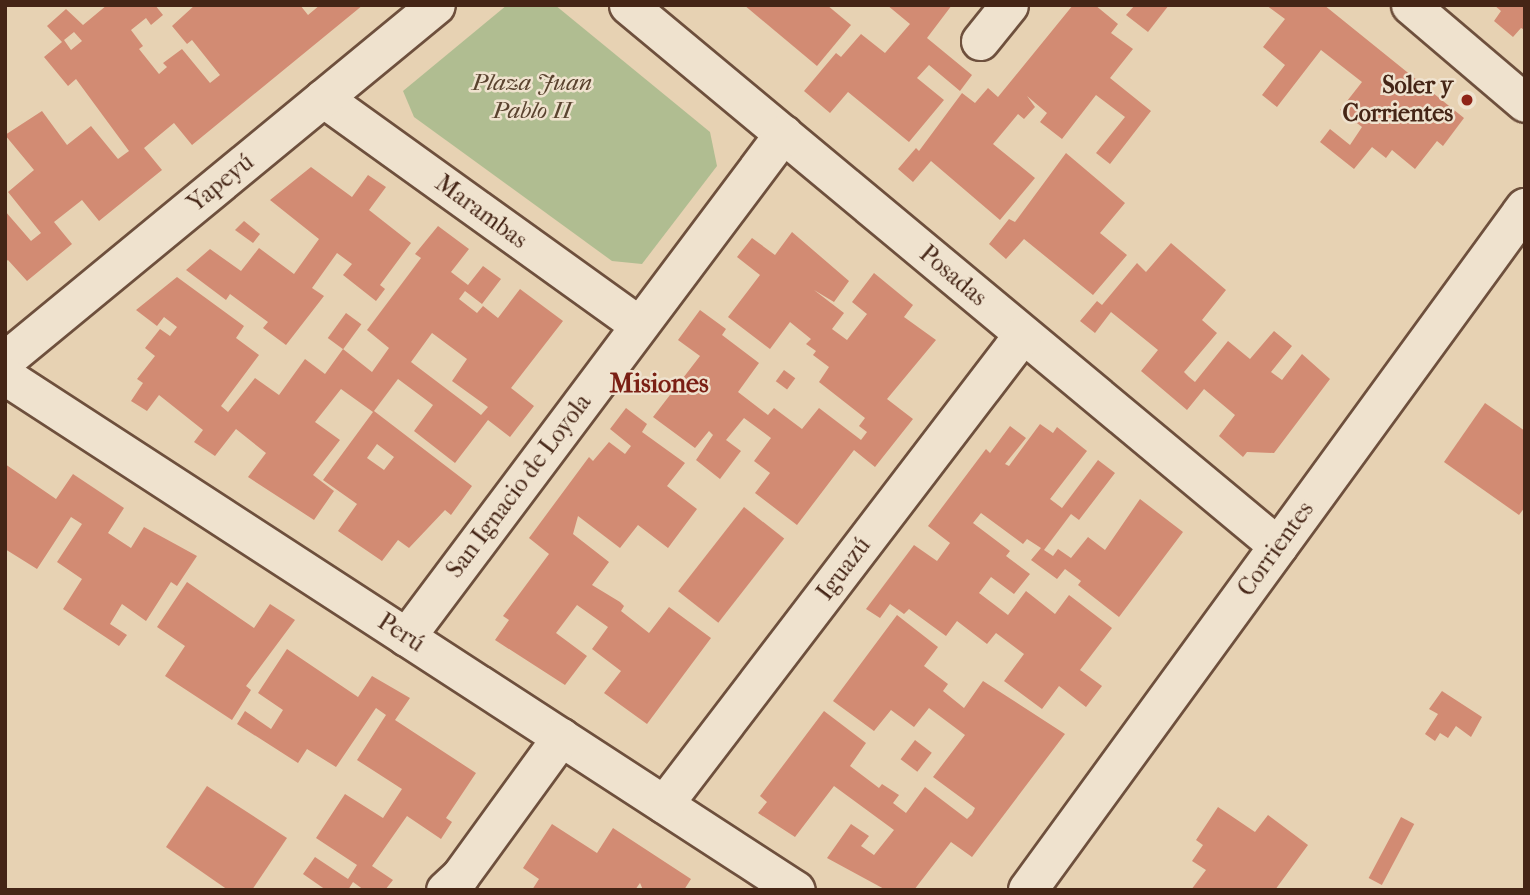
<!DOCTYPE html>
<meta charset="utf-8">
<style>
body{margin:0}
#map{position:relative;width:1530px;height:895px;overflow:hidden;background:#e7d2b3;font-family:"IM FELL French Canon",serif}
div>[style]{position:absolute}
.green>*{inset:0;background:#b0bd91}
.building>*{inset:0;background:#d28b73;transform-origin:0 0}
.roads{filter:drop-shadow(2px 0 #6e503d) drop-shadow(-2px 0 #6e503d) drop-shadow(0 2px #6e503d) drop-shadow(0 -2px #6e503d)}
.street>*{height:37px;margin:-18.5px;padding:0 18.5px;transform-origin:18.5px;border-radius:18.5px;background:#efe2ce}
.secondary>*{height:38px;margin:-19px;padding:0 19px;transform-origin:19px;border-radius:19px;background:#efe2ce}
.dots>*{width:19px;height:19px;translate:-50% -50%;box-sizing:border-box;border:4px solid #efe2ce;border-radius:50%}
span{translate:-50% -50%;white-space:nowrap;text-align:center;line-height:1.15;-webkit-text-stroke:5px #efe2ce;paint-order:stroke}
.park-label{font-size:24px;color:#5a432f;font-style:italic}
.poi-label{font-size:24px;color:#452516;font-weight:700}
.right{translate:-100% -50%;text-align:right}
.street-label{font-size:24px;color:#452516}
.neighbourhood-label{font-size:26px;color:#7a1f14;font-weight:700}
.frame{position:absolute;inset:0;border:7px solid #452516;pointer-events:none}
</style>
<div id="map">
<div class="green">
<div style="clip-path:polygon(507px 5px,555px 5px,710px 132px,717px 166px,642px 264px,612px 261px,414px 117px,403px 91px)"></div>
</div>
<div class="building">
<div style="clip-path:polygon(evenodd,107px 5px,155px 5px,163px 15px,151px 25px,146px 18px,131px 30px,143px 46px,139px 49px,159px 74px,167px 67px,163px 63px,182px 49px,210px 83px,220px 75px,192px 40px,187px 44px,172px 26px,195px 5px,300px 5px,308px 15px,320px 5px,363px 5px,192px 145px,174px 123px,144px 148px,162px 170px,99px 221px,82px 200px,54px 222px,72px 244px,27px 281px,8px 260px,5px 262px,5px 211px,31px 241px,41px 233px,8px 192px,34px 170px,5px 135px,42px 111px,67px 145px,91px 126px,118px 159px,129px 151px,76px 79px,68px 86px,44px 57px,62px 42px,47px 26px,66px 9px,83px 25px,107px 5px,74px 32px,82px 41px,71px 50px,64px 40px,74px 32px)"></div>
<div style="clip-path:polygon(744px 5px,827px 5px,851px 25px,817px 66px)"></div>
<div style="clip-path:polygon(887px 5px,952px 5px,927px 38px,972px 75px,960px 91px,929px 65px,917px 78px,944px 100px,909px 142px,848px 92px,830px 113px,804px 91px,836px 53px,841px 57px,861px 34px,885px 53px,910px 24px)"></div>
<div style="clip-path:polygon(1073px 5px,1095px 5px,1118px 24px,1111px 33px,1133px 49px,1110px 78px,1151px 111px,1110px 164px,1096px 153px,1125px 117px,1096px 95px,1062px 139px,1040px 122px,1047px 113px,1027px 96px,1035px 107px,1024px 119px,1018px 114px,993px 144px,1035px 178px,1000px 220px,931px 161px,913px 182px,898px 169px,916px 148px,919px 151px,962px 93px,975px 103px,988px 88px,998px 97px)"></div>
<div style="clip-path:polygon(1135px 5px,1169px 5px,1148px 32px,1126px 15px)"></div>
<div style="clip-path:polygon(1266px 5px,1324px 5px,1464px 118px,1443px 146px,1437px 141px,1415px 169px,1392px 150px,1386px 158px,1372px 147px,1354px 169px,1320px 142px,1330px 129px,1350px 145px,1362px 127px,1340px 110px,1362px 82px,1321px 50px,1277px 107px,1262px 95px,1285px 65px,1263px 47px,1285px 19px)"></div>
<div style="clip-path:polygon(1494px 5px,1525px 5px,1525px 30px,1521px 28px,1513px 37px,1494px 21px,1501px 11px)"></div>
<div style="clip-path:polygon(1066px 153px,1125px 203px,1100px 233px,1127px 255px,1093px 295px,1024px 239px,1006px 259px,989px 244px,1009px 219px,1015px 222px)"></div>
<div style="clip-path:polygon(311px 167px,352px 197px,368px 175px,386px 187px,369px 210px,411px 243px,380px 285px,385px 289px,376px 301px,343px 275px,352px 264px,337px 253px,312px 288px,324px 296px,286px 345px,263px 328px,268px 322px,230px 294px,226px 300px,186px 270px,210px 249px,241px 271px,259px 248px,294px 274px,319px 239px,270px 200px)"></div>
<div style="clip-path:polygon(244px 221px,260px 234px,253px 243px,235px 230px)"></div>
<div style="clip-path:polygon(evenodd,438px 226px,469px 249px,451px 272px,468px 285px,483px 266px,501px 279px,482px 304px,465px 291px,459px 299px,477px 313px,483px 306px,498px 318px,520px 289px,563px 321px,511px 388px,534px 406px,510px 437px,488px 420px,455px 463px,414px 431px,433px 405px,398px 379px,374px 411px,472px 486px,451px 515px,445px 510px,409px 548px,398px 540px,382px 561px,338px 531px,357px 504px,323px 480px,373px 412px,341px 389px,315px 422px,340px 440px,313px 475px,334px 491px,314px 520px,248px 477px,266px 453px,236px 429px,215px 456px,194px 442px,203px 430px,159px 395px,147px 411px,131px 401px,143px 383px,137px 379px,155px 356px,145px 348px,160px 329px,170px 336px,177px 327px,164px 317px,157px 326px,136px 310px,177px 277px,244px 326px,236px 338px,259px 355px,221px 406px,228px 412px,255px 378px,279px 395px,305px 359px,325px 374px,343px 349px,372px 372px,389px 348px,367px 330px,421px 258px,415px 254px,438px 226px,432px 333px,467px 359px,452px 381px,488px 407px,481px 415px,411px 362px,432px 333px,438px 226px,377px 444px,394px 457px,384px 470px,367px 458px,377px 444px)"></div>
<div style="clip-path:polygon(792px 232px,849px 281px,834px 302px,814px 290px,844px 313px,832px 329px,847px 340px,867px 314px,852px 302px,874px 273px,913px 305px,904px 317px,936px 340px,887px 399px,913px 419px,875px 467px,854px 450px,797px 525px,755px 493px,770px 473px,754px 461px,771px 438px,744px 418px,726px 440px,741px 451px,720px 479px,696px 460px,713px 435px,709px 431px,695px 448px,653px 417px,700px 356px,678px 340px,700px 310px,726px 329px,722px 335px,759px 363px,738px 392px,768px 415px,774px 408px,802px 429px,819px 408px,861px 440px,867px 432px,859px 426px,865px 418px,819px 382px,829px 367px,813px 355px,816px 351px,806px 344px,811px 339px,790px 322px,770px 349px,728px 317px,760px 275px,737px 257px,752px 238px,775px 255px)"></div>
<div style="clip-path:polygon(1171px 243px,1226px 290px,1202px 320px,1217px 333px,1184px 372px,1189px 377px,1195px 382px,1228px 341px,1250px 359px,1274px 331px,1292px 346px,1271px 372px,1282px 380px,1302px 354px,1330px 379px,1274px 453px,1247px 452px,1243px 457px,1219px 436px,1235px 415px,1204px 389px,1187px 410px,1141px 371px,1158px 350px,1111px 312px,1095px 333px,1080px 321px,1097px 301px,1102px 305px,1137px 263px,1146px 272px)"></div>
<div style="left:346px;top:313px;width:19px;height:31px;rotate:36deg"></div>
<div style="left:784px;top:370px;width:14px;height:14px;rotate:36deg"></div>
<div style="clip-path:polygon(1485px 403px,1525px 431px,1525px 507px,1519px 515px,1444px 462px)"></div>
<div style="clip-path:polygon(626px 408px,647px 424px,642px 432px,685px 463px,667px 486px,697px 509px,668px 548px,638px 525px,620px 548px,578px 516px,573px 534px,609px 562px,592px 585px,620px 602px,624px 606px,621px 611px,649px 633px,669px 607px,711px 638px,647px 724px,604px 693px,621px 671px,592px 649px,608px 627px,577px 605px,556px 633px,587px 656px,565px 685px,495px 640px,509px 620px,503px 616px,549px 554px,529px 538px,589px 457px,593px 461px,609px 442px,625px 454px,631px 446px,610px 429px)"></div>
<div style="clip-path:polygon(1040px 424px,1053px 433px,1057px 427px,1087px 451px,1050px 499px,1062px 508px,1098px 460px,1115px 473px,1079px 520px,1071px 514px,1044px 550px,1053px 556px,1058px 549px,1071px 558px,1088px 537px,1105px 550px,1140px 499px,1183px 532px,1119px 617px,1078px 585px,1081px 581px,1065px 569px,1057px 579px,1031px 560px,1041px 548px,1027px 539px,1023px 544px,981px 513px,973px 523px,1010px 551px,1006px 556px,1030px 574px,1014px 594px,991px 577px,979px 593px,1008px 615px,1026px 591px,1055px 614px,1069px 595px,1112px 628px,1080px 670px,1102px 686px,1086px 707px,1059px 686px,1042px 709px,1004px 681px,1024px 654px,996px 633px,987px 644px,957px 621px,946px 636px,909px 609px,904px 614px,890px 604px,880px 618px,866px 609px,914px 545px,937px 561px,950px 543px,928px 526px,986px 449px,990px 453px,1010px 426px,1026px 438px,1005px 464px,1009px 466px)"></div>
<div style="clip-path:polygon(5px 464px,56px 499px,73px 474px,124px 508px,108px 533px,131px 548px,144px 527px,197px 556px,177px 586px,171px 582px,146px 621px,122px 604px,110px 624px,127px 635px,119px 646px,63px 609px,82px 579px,57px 562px,82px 524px,71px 517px,37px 569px,5px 549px)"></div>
<div style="left:744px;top:507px;width:51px;height:107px;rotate:38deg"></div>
<div style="clip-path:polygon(187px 582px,254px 628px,270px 604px,295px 620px,246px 686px,251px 690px,232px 720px,165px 676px,185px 646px,157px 627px)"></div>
<div style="clip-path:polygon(897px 615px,938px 647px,924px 666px,948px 684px,943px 691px,964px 708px,983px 681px,1065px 734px,972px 857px,951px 842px,914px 890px,886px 890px,827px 858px,851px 824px,869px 836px,861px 846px,874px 855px,894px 830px,834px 786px,795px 837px,758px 813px,767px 802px,760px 796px,824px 711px,866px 743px,850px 766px,879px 788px,882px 784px,899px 795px,893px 803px,906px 813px,925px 787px,967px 819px,972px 814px,975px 808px,933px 777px,965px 735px,929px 708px,914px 727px,891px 710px,874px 731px,833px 701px)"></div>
<div style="clip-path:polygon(287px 649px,358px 697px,372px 676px,410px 698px,395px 720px,476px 773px,446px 818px,452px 822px,441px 839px,407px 816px,372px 866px,393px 880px,385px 890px,364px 890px,353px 882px,348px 890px,326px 890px,303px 874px,315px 857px,348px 879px,357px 865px,316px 838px,345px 794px,383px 818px,402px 789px,357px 760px,386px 715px,376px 708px,336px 767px,307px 749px,298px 763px,237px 724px,245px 711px,271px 729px,283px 710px,258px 693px)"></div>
<div style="clip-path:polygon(1442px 691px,1482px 717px,1471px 737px,1456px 726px,1448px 738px,1440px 733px,1435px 741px,1425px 734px,1438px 714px,1429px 709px)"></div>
<div style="left:915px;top:740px;width:21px;height:24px;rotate:37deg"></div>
<div style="clip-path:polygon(207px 786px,287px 838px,252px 890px,228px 890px,166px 847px)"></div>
<div style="clip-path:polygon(1218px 807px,1255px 832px,1268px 815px,1308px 845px,1275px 890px,1191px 890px,1206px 870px,1192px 861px,1203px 845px,1196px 840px)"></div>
<div style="left:1401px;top:817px;width:15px;height:69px;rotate:28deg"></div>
<div style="clip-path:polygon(552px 824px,597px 853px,613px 828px,691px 879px,684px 890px,643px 890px,640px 883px,635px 890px,532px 890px,539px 879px,523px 868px)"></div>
</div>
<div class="roads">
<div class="street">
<div style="left:628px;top:5px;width:846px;rotate:39.77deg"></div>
<div style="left:1410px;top:5px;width:151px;rotate:40.4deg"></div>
<div style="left:980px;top:41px;width:46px;rotate:-51.1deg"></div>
<div style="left:323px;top:98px;width:389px;rotate:35.7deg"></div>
<div style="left:5px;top:360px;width:558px;rotate:-39.48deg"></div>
<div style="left:5px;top:376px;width:943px;rotate:33.02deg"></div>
<div style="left:406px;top:637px;width:629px;rotate:-53.15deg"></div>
<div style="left:664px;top:804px;width:591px;rotate:-52.63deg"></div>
<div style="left:445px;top:890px;width:21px;rotate:-43deg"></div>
<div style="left:460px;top:876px;width:172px;rotate:-54deg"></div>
</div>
<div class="secondary">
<div style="left:1028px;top:890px;width:844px;rotate:-53.92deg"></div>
</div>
</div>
<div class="dots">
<div style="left:1467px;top:100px;background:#8f2418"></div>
</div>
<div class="park-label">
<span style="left:532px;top:97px">Plaza Juan<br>Pablo II</span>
</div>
<div class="poi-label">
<span class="right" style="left:1453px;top:100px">Soler y<br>Corrientes</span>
</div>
<div class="street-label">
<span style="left:221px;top:183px;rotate:-39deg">Yapeyú</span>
<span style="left:481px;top:212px;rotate:36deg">Marambas</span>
<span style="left:953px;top:276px;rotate:40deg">Posadas</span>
<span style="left:519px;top:486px;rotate:-53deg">San Ignacio de Loyola</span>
<span style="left:1276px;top:549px;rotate:-54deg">Corrientes</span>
<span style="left:844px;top:569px;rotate:-53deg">Iguazú</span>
<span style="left:401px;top:633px;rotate:33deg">Perú</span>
</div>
<div class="neighbourhood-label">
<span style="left:659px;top:384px">Misiones</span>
</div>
<div class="frame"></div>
</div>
